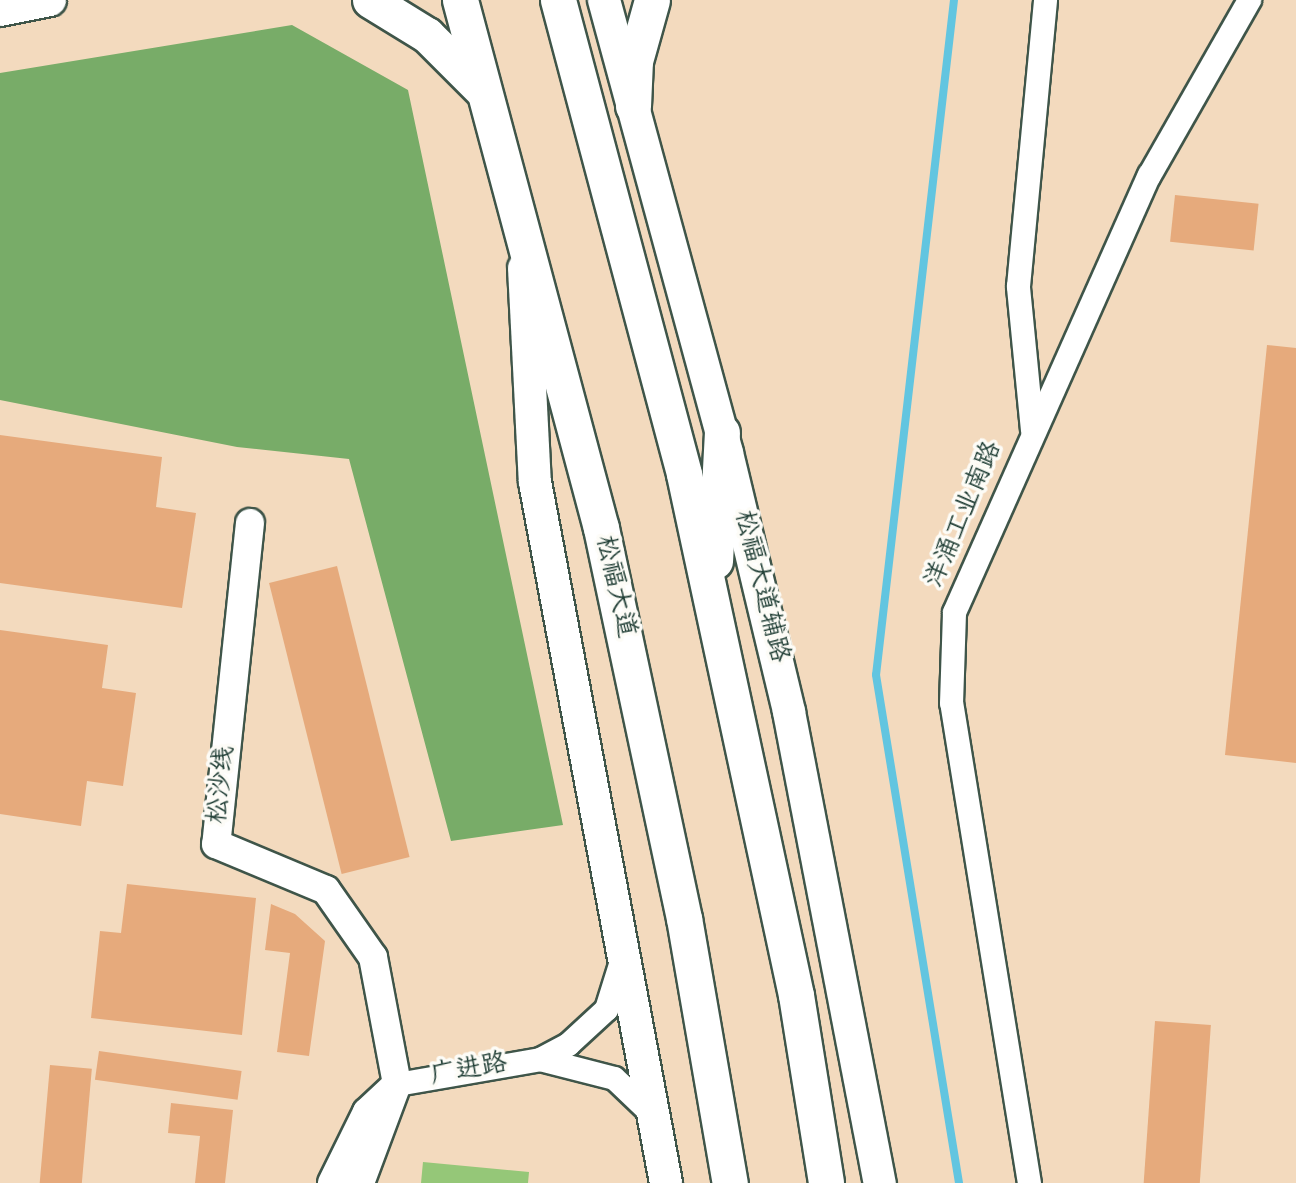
<!DOCTYPE html>
<meta charset="utf-8">
<style>
body{margin:0}
#map{position:relative;width:1296px;height:1183px;overflow:hidden;background:#f3dabe;font-family:Dekko,"LXGW WenKai TC",sans-serif}
div>[style]{position:absolute}
.green>*{inset:0;background:#95c778}
.forest>*{inset:0;background:#78ac68}
.stream>*{height:8px;margin:-4px;padding:0 4px;transform-origin:4px;border-radius:4px;background:#62c5e0}
.building>*{inset:0;background:#e6aa7c;transform-origin:0 0}
.roads{filter:drop-shadow(2px 0 #3f5549) drop-shadow(-2px 0 #3f5549) drop-shadow(0 2px #3f5549) drop-shadow(0 -2px #3f5549)}
.minor>*{height:23px;margin:-11.5px;padding:0 11.5px;transform-origin:11.5px;border-radius:11.5px;background:#fff}
.tertiary>*{height:28px;margin:-14px;padding:0 14px;transform-origin:14px;border-radius:14px;background:#fff}
.secondary>*{height:32px;margin:-16px;padding:0 16px;transform-origin:16px;border-radius:16px;background:#fff}
.primary>*{height:35px;margin:-17.5px;padding:0 17.5px;transform-origin:17.5px;border-radius:17.5px;background:#fff}
span{translate:-50% -50%;white-space:nowrap;text-align:center;line-height:1.15;-webkit-text-stroke:7px #fdfcf7;paint-order:stroke}
.street-label{font-size:26px;color:#1f3d34}
</style>
<div id="map">
<div class="green">
<div style="clip-path:polygon(423px 1162px,529px 1172px,528px 1183px,421px 1183px)"></div>
</div>
<div class="forest">
<div style="clip-path:polygon(292px 25px,408px 90px,563px 825px,451px 841px,349px 459px,237px 447px,0 400px,0 73px)"></div>
</div>
<div class="stream">
<div style="left:954px;top:0;width:679px;rotate:96.59deg"></div>
<div style="left:876px;top:675px;width:515px;rotate:80.72deg"></div>
</div>
<div class="building">
<div style="left:1175px;top:195px;width:84px;height:47px;rotate:6deg"></div>
<div style="clip-path:polygon(1267px 345px,1296px 348px,1296px 763px,1225px 755px)"></div>
<div style="clip-path:polygon(0 435px,162px 457px,156px 507px,196px 513px,182px 608px,0 583px)"></div>
<div style="left:337px;top:566px;width:300px;height:70px;rotate:76deg"></div>
<div style="clip-path:polygon(0 630px,108px 645px,102px 688px,136px 693px,123px 786px,87px 781px,81px 826px,0 814px)"></div>
<div style="clip-path:polygon(127px 884px,256px 898px,242px 1035px,91px 1018px,100px 931px,121px 933px)"></div>
<div style="clip-path:polygon(271px 904px,295px 914px,325px 941px,309px 1056px,277px 1052px,290px 953px,265px 950px)"></div>
<div style="left:1155px;top:1021px;width:56px;height:163px;rotate:4deg"></div>
<div style="left:99px;top:1051px;width:144px;height:29px;rotate:8deg"></div>
<div style="left:50px;top:1065px;width:42px;height:119px;rotate:5deg"></div>
<div style="clip-path:polygon(171px 1103px,233px 1110px,225px 1183px,195px 1183px,200px 1136px,168px 1133px)"></div>
</div>
<div class="roads">
<div class="minor">
<div style="left:1032px;top:430px;width:145px;rotate:-95.6deg"></div>
<div style="left:1018px;top:286px;width:287px;rotate:-84.6deg"></div>
<div style="left:540px;top:1059px;width:76px;rotate:14.4deg"></div>
<div style="left:614px;top:1078px;width:52px;rotate:43.5deg"></div>
<div style="left:397px;top:1084px;width:145px;rotate:-9.9deg"></div>
<div style="left:540px;top:1059px;width:32px;rotate:-28deg"></div>
<div style="left:568px;top:1044px;width:52px;rotate:-42.6deg"></div>
<div style="left:606px;top:1009px;width:47px;rotate:-72.7deg"></div>
<div style="left:1029px;top:1183px;width:486px;rotate:-99.2deg"></div>
<div style="left:951px;top:703px;width:91px;rotate:-88.1deg"></div>
<div style="left:954px;top:612px;width:479px;rotate:-66deg"></div>
<div style="left:1149px;top:175px;width:202px;rotate:-60.3deg"></div>
</div>
<div class="tertiary">
<div style="left:250px;top:523px;width:323px;rotate:96deg"></div>
<div style="left:216px;top:844px;width:119px;rotate:22.7deg"></div>
<div style="left:326px;top:890px;width:82px;rotate:55deg"></div>
<div style="left:373px;top:957px;width:129px;rotate:79.3deg"></div>
<div style="left:397px;top:1084px;width:106px;rotate:110.5deg"></div>
<div style="left:332px;top:1183px;width:79px;rotate:-63.8deg"></div>
<div style="left:367px;top:1112px;width:41px;rotate:-43deg"></div>
</div>
<div class="secondary">
<div style="left:604px;top:0;width:469px;rotate:74.8deg"></div>
<div style="left:727px;top:453px;width:266px;rotate:76.5deg"></div>
<div style="left:789px;top:712px;width:480px;rotate:79.1deg"></div>
<div style="left:0;top:10px;width:51px;rotate:-11.3deg"></div>
<div style="left:524px;top:268px;width:214px;rotate:87.1deg"></div>
<div style="left:535px;top:482px;width:713px;rotate:79.41deg"></div>
</div>
<div class="primary">
<div style="left:370px;top:0;width:67px;rotate:31.6deg"></div>
<div style="left:427px;top:35px;width:76px;rotate:45deg"></div>
<div style="left:460px;top:0;width:547px;rotate:75.05deg"></div>
<div style="left:601px;top:528px;width:399px;rotate:78deg"></div>
<div style="left:684px;top:918px;width:269px;rotate:80.2deg"></div>
<div style="left:558px;top:0;width:490px;rotate:75.1deg"></div>
<div style="left:684px;top:474px;width:533px;rotate:77.87deg"></div>
<div style="left:796px;top:995px;width:190px;rotate:80.9deg"></div>
<div style="left:633px;top:106px;width:45px;rotate:-87.5deg"></div>
<div style="left:635px;top:61px;width:63px;rotate:-74.4deg"></div>
<div style="left:715px;top:561px;width:129px;rotate:-86.9deg"></div>
</div>
</div>
<div class="street-label">
<span style="left:965px;top:515px;rotate:-67deg">洋涌工业南路</span>
<span style="left:614px;top:587px;rotate:77deg">松福大道</span>
<span style="left:760px;top:587px;rotate:76deg">松福大道辅路</span>
<span style="left:223px;top:785px;rotate:-84deg">松沙线</span>
<span style="left:469px;top:1071px;rotate:-10deg">广进路</span>
</div>
</div>
